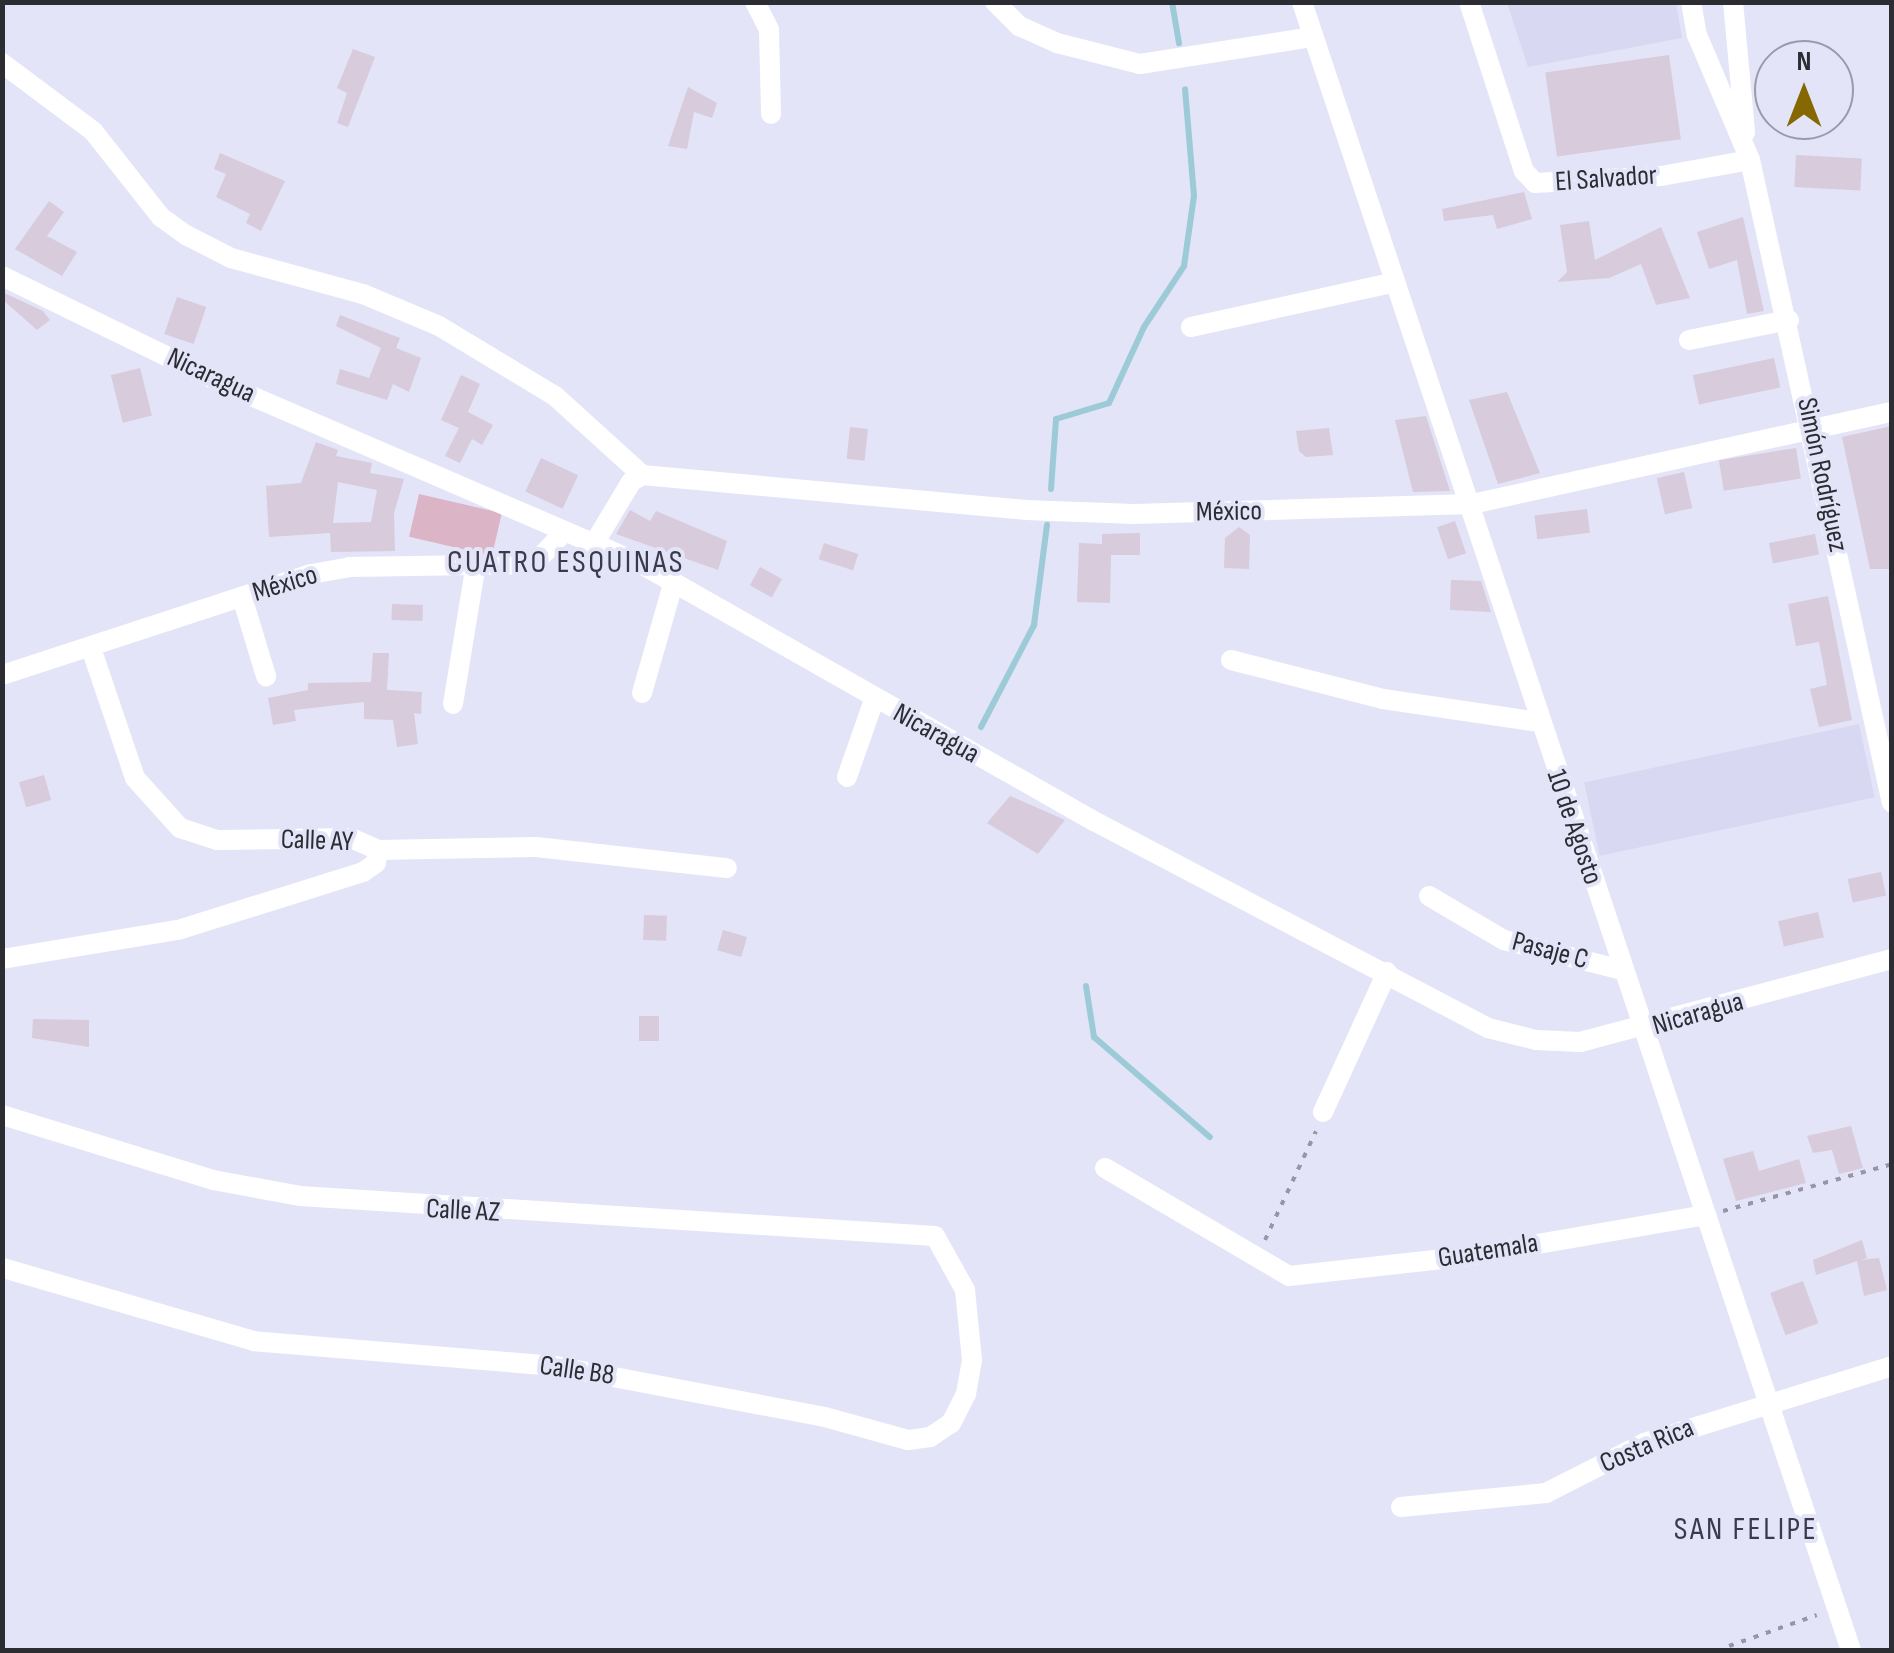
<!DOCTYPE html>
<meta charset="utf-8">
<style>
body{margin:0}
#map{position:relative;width:1894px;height:1653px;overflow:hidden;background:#e3e4f8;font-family:"Sofia Sans Condensed",sans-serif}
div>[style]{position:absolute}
.built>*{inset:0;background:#d8d8f2;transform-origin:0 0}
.green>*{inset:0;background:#dbb4c5;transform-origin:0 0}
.stream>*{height:6px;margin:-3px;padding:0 3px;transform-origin:3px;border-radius:3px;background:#9ccad7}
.building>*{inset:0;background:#d7cbdc;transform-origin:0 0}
.path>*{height:4px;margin-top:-2px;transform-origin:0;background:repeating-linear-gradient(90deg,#9696a5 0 5px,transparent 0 13px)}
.minor>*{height:20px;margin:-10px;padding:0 10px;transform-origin:10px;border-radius:10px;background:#fff}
span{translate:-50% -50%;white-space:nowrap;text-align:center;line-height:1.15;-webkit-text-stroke:8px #e3e4f8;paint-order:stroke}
.street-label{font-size:28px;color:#2c2c33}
.quarter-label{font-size:32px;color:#3a3b4a;letter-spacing:2.5px}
.frame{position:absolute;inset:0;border:5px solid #2c2c33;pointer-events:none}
.north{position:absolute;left:1754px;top:40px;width:100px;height:100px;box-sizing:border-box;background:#e3e4f8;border:2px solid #9a9aa9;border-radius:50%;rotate:0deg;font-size:28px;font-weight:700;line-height:40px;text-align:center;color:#2c2c33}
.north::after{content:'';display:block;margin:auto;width:35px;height:45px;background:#866802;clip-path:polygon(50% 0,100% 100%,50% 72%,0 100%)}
</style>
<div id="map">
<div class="built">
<div style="clip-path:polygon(1507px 3px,1676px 3px,1682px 38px,1528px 67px)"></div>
<div style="left:1859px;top:724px;width:75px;height:281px;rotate:78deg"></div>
</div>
<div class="green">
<div style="left:419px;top:494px;width:85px;height:44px;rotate:13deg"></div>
</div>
<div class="stream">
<div style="left:1172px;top:2px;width:42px;rotate:80.3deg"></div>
<div style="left:1051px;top:489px;width:70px;rotate:-85.9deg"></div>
<div style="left:1056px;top:419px;width:55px;rotate:-16.8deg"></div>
<div style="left:1109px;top:403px;width:84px;rotate:-65.3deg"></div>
<div style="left:1144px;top:327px;width:73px;rotate:-56.7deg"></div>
<div style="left:1184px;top:266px;width:71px;rotate:-81.9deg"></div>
<div style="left:1194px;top:196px;width:107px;rotate:-94.8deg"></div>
<div style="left:981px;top:727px;width:115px;rotate:-62.5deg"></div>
<div style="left:1034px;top:625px;width:101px;rotate:-82.6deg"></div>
<div style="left:1086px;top:986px;width:52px;rotate:81.1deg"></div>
<div style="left:1094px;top:1037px;width:153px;rotate:40.8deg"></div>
</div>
<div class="building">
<div style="clip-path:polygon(353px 49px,375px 57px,348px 127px,337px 123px,347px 93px,337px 88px)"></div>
<div style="left:1669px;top:55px;width:85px;height:125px;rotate:82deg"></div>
<div style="clip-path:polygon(688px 87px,717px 103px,712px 118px,694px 112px,687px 149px,668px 146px)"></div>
<div style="clip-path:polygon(220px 153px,285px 181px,261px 231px,246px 223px,250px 214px,216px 197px,226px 174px,214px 169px)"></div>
<div style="left:1796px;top:155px;width:66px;height:32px;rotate:3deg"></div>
<div style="clip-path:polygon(1524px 192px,1532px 219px,1497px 229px,1493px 215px,1444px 221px,1442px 209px)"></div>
<div style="clip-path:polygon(49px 201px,64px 212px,47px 236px,77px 252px,62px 276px,15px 249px)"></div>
<div style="clip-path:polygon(1743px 217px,1764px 311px,1747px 314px,1737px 260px,1709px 269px,1697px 232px)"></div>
<div style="clip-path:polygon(1589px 221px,1595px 260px,1661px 227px,1690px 298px,1656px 305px,1641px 264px,1609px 278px,1557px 282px,1567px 272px,1560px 225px)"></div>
<div style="clip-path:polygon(2px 292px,43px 311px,50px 320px,37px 330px,2px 299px)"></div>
<div style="left:177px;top:297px;width:31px;height:39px;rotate:19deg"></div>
<div style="clip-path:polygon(340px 315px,400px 338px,396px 348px,421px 358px,409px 392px,393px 384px,387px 400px,336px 384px,340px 369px,369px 378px,381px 348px,336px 326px)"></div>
<div style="left:1774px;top:358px;width:30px;height:83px;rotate:78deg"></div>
<div style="left:140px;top:368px;width:49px;height:30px;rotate:76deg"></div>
<div style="clip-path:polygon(461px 375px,480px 384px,468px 412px,493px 425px,482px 445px,472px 439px,460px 463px,445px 456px,459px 428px,441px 420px)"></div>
<div style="clip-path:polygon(1507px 392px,1540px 473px,1498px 484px,1469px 400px)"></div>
<div style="clip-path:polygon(1426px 416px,1450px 491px,1413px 492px,1395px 420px)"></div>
<div style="clip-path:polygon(1892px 426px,1892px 569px,1870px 569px,1842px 437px)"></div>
<div style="left:850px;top:427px;width:18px;height:32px;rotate:6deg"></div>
<div style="clip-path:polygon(1329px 428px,1333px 455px,1306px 457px,1299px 451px,1296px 431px)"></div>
<div style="clip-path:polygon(evenodd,316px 442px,338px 450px,336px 456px,372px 463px,370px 473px,404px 479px,394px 513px,395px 551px,331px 552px,330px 533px,269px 537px,266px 486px,301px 483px,316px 442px,338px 482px,377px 490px,371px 522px,333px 523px,338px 482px)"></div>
<div style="left:1796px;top:448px;width:31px;height:78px;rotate:81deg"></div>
<div style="left:541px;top:458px;width:41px;height:37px;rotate:25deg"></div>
<div style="left:1684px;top:472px;width:37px;height:28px;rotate:77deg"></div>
<div style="left:1587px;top:509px;width:24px;height:53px;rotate:83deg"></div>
<div style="clip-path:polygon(630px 510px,650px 521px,656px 511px,727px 541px,718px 570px,616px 534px)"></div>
<div style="left:1455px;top:521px;width:34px;height:19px;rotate:71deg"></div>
<div style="clip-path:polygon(1239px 527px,1250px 535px,1249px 569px,1224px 568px,1225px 538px)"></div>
<div style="clip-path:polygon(1140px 533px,1140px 555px,1111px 555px,1110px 603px,1077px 602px,1079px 543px,1102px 544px,1102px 534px)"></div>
<div style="left:1815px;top:534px;width:21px;height:47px;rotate:79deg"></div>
<div style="left:824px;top:543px;width:36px;height:17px;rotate:18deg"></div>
<div style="left:760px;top:567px;width:25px;height:21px;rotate:29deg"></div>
<div style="clip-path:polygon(1451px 580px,1481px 581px,1491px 612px,1450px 610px)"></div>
<div style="clip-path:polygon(1828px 596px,1852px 720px,1819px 727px,1810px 689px,1827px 685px,1819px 642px,1796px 646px,1788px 604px)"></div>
<div style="left:392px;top:604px;width:31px;height:16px;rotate:2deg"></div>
<div style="clip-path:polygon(373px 653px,389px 653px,387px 690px,422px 692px,421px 714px,414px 713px,418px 744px,397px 747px,393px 720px,364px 719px,364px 702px,294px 710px,296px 721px,273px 725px,268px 698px,308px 690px,308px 683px,371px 682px)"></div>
<div style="left:44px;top:775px;width:26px;height:26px;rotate:74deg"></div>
<div style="clip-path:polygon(1010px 796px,1065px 820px,1038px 854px,987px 823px)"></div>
<div style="left:1881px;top:872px;width:24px;height:34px;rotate:78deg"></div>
<div style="left:1818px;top:912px;width:26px;height:41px;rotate:77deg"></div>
<div style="left:644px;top:915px;width:23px;height:25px;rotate:2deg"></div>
<div style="left:723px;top:930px;width:25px;height:21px;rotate:16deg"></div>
<div style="left:639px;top:1016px;width:20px;height:25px"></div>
<div style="clip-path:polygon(33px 1019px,89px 1020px,89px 1047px,32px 1038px)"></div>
<div style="clip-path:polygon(1851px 1126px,1863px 1168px,1839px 1174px,1832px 1150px,1813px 1153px,1807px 1136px)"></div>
<div style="clip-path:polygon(1753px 1151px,1759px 1171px,1799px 1159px,1806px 1183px,1736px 1201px,1723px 1159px)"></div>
<div style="clip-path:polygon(1862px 1240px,1867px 1258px,1860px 1260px,1879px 1258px,1887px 1290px,1864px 1296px,1857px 1261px,1816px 1275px,1813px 1260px)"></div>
<div style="left:1803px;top:1281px;width:45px;height:35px;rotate:70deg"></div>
</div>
<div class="path">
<div style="left:1723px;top:1211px;width:175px;rotate:-15.5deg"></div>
<div style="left:1265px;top:1240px;width:120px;rotate:-64.9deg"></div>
<div style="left:1729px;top:1646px;width:93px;rotate:-19.4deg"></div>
</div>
<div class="minor">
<div style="left:755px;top:2px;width:31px;rotate:63deg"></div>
<div style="left:769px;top:30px;width:84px;rotate:88.6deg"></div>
<div style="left:995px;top:2px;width:34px;rotate:45deg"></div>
<div style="left:1019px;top:26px;width:42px;rotate:24.1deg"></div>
<div style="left:1057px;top:43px;width:86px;rotate:14.2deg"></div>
<div style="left:1140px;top:64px;width:174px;rotate:-8.9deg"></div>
<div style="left:1302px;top:2px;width:1737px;rotate:71.58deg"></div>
<div style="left:1469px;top:2px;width:178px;rotate:72deg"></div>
<div style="left:1524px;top:171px;width:16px;rotate:47deg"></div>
<div style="left:1535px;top:183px;width:126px;rotate:-3.2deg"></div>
<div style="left:1661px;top:176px;width:90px;rotate:-10.2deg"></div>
<div style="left:1691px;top:2px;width:34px;rotate:80deg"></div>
<div style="left:1697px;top:35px;width:136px;rotate:67deg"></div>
<div style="left:1750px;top:160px;width:658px;rotate:77.55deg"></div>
<div style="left:1733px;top:2px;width:131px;rotate:84.7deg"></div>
<div style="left:2px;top:63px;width:114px;rotate:36.8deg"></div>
<div style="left:93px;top:131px;width:110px;rotate:51.7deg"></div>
<div style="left:161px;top:217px;width:31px;rotate:36deg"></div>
<div style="left:186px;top:235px;width:51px;rotate:27.1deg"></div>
<div style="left:231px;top:258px;width:137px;rotate:15.3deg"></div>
<div style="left:363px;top:294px;width:82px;rotate:22.8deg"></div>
<div style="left:439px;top:326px;width:135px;rotate:31.1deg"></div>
<div style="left:555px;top:396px;width:118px;rotate:42.2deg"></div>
<div style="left:2px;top:276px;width:251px;rotate:26deg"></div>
<div style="left:228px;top:386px;width:450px;rotate:23.3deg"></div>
<div style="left:641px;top:564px;width:519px;rotate:29.58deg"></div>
<div style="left:1092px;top:820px;width:447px;rotate:27.7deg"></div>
<div style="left:1488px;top:1028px;width:49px;rotate:14deg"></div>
<div style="left:1536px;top:1040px;width:44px;rotate:2.6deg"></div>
<div style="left:1580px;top:1042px;width:323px;rotate:-14.9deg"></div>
<div style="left:1191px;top:327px;width:209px;rotate:-12.4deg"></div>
<div style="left:1689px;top:340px;width:102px;rotate:-11.3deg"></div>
<div style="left:595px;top:542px;width:70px;rotate:-59deg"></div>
<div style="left:631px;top:482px;width:13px;rotate:-32deg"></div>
<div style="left:642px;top:475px;width:386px;rotate:5.2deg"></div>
<div style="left:1026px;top:510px;width:108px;rotate:2.1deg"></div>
<div style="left:1134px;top:514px;width:338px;rotate:-1.7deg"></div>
<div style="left:1472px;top:504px;width:430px;rotate:-12.4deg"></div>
<div style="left:242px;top:597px;width:83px;rotate:73.1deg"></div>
<div style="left:91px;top:648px;width:137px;rotate:71.3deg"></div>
<div style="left:135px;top:778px;width:67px;rotate:48deg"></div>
<div style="left:180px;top:828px;width:39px;rotate:18deg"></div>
<div style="left:217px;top:840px;width:134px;rotate:-0.9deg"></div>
<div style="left:351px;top:838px;width:30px;rotate:24deg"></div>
<div style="left:1231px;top:660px;width:157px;rotate:14.4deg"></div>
<div style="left:1383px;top:699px;width:157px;rotate:8.4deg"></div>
<div style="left:2px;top:675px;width:325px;rotate:-18.1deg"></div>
<div style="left:311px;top:574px;width:39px;rotate:-10deg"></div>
<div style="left:349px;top:567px;width:185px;rotate:-0.9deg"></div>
<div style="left:534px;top:564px;width:44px;rotate:-46.8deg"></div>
<div style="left:642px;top:693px;width:116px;rotate:-74.1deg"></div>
<div style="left:453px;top:704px;width:137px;rotate:-80.7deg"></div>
<div style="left:847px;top:777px;width:82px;rotate:-70.7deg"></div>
<div style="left:378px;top:850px;width:158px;rotate:-1.1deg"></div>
<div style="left:536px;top:847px;width:192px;rotate:6.3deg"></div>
<div style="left:1429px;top:896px;width:87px;rotate:30.4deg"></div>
<div style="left:1504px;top:940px;width:122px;rotate:14.3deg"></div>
<div style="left:2px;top:959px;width:178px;rotate:-9.4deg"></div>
<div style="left:178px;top:930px;width:194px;rotate:-17.4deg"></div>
<div style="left:363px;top:872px;width:16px;rotate:-35deg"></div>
<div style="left:376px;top:863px;width:13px;rotate:-81deg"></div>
<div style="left:1323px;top:1112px;width:154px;rotate:-65.4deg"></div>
<div style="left:2px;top:1115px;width:221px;rotate:17.1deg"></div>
<div style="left:213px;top:1180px;width:88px;rotate:10.4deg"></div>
<div style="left:300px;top:1196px;width:636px;rotate:3.6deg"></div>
<div style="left:935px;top:1236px;width:62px;rotate:60.9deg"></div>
<div style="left:965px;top:1290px;width:70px;rotate:84.3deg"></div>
<div style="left:972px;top:1360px;width:35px;rotate:100deg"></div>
<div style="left:966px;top:1394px;width:33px;rotate:117deg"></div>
<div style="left:951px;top:1423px;width:25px;rotate:146deg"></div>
<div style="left:930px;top:1437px;width:22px;rotate:172deg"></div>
<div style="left:908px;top:1440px;width:86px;rotate:-164.5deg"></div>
<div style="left:825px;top:1417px;width:275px;rotate:-169.3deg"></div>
<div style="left:555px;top:1366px;width:302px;rotate:-175.3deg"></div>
<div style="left:254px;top:1341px;width:262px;rotate:-163.8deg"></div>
<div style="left:1105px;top:1168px;width:213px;rotate:30.4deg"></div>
<div style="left:1289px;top:1276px;width:174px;rotate:-6.3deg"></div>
<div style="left:1462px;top:1257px;width:248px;rotate:-9.8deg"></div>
<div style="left:1401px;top:1507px;width:146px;rotate:-5.5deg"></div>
<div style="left:1546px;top:1493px;width:110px;rotate:-27deg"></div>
<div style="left:1644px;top:1443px;width:260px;rotate:-17.2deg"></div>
</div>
<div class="street-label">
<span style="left:1606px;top:179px;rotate:-4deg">El Salvador</span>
<span style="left:211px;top:376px;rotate:25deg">Nicaragua</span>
<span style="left:1822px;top:475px;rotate:78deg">Simón Rodríguez</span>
<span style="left:1229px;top:512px;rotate:-1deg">México</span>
<span style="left:285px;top:584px;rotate:-17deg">México</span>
<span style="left:936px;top:734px;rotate:29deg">Nicaragua</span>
<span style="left:1574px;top:827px;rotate:71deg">10 de Agosto</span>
<span style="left:317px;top:841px;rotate:2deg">Calle AY</span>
<span style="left:1550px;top:951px;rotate:15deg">Pasaje C</span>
<span style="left:1698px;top:1014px;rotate:-16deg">Nicaragua</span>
<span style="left:463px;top:1211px;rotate:3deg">Calle AZ</span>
<span style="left:1488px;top:1251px;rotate:-9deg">Guatemala</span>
<span style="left:577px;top:1371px;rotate:8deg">Calle B8</span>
<span style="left:1647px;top:1446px;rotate:-23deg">Costa Rica</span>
</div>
<div class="quarter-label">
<span style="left:566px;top:563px">CUATRO ESQUINAS</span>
<span style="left:1746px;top:1530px">SAN FELIPE</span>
</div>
<div class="frame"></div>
<div class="north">N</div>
</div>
